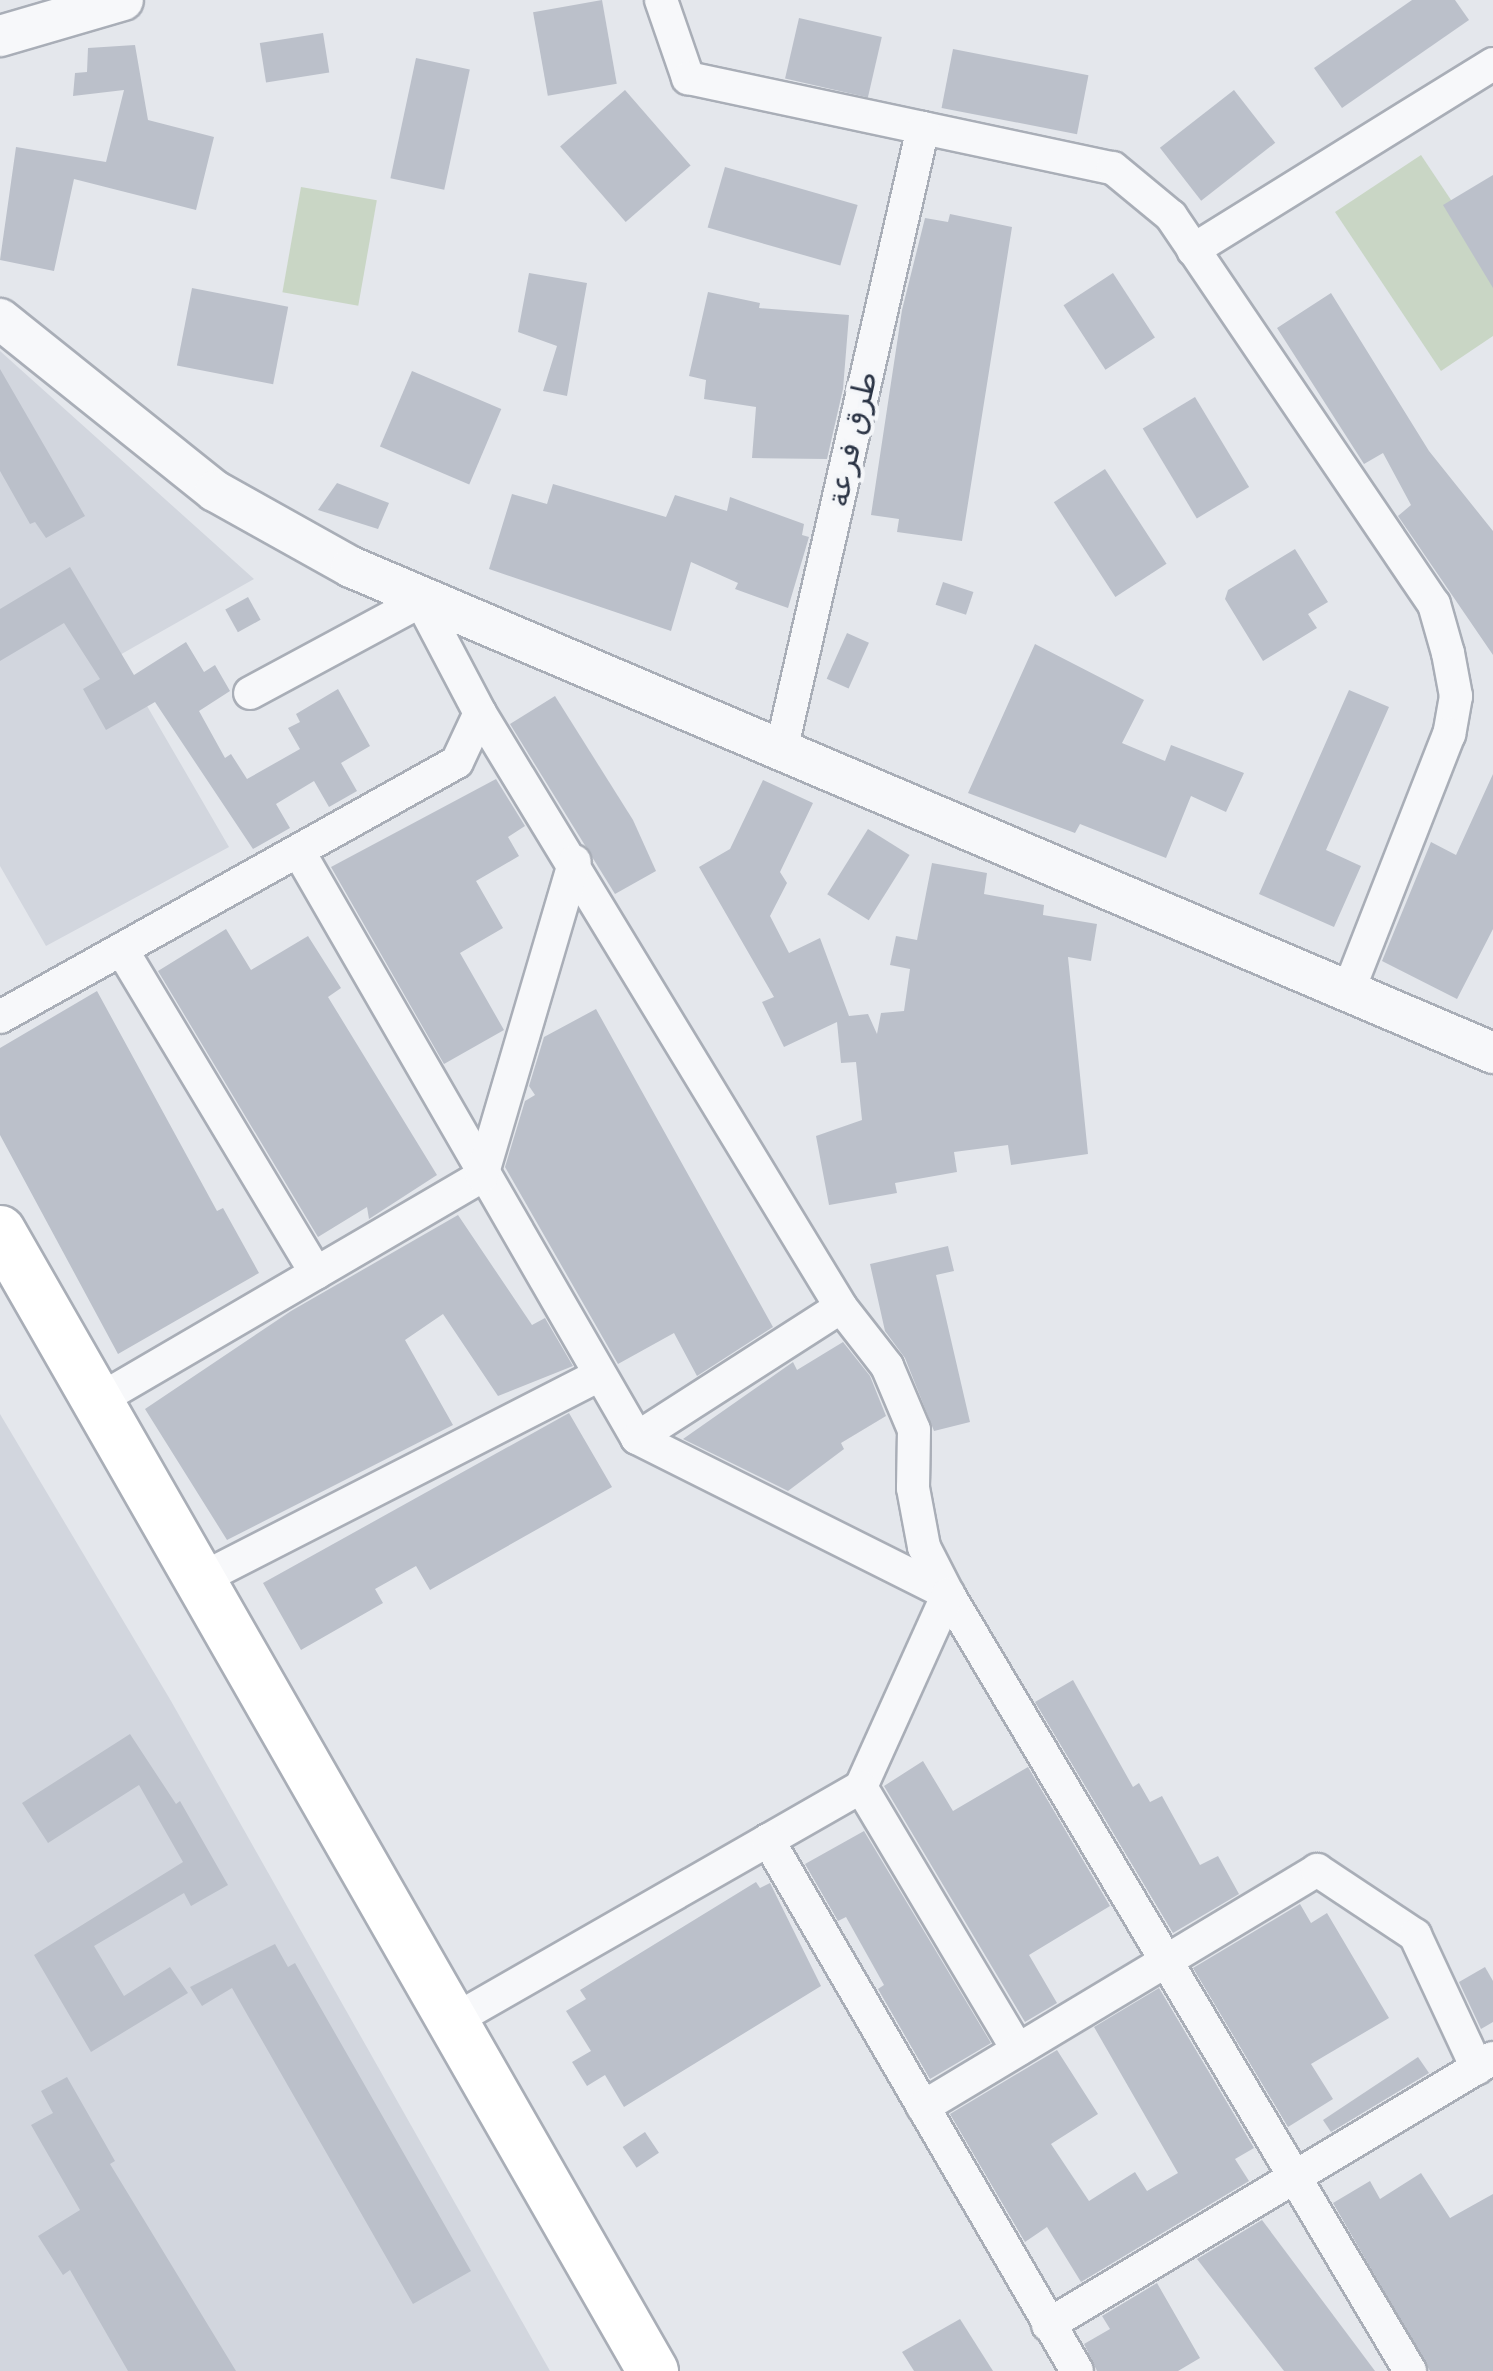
<!DOCTYPE html>
<meta charset="utf-8">
<style>
body{margin:0}
#map{position:relative;width:1493px;height:2371px;overflow:hidden;background:#e4e7ec;font-family:"DejaVu Sans",Cairo,sans-serif}
div>[style]{position:absolute}
.built>*{inset:0;background:#d2d6de}
.green>*{inset:0;background:#c9d6c5;transform-origin:0 0}
.building>*{inset:0;background:#bbc0ca;transform-origin:0 0}
.roads{filter:drop-shadow(2px 0 #a9aeb7) drop-shadow(-2px 0 #a9aeb7) drop-shadow(0 2px #a9aeb7) drop-shadow(0 -2px #a9aeb7)}
.minor>*{height:32px;margin:-16px;padding:0 16px;transform-origin:16px;border-radius:16px;background:#f7f8fa}
.tertiary>*{height:40px;margin:-20px;padding:0 20px;transform-origin:20px;border-radius:20px;background:#f7f8fa}
.primary>*{height:50px;margin:-25px;padding:0 25px;transform-origin:25px;border-radius:25px;background:#fff}
span{translate:-50% -50%;white-space:nowrap;text-align:center;line-height:1.15;-webkit-text-stroke:8px #f4f6f9;paint-order:stroke}
.street-label{font-size:30px;color:#2b3445}
</style>
<div id="map">
<div class="built">
<div style="clip-path:polygon(0 351px,254px 579px,118px 656px,229px 847px,46px 946px,0 866px)"></div>
<div style="clip-path:polygon(0 1414px,171px 1701px,550px 2371px,0 2371px)"></div>
</div>
<div class="green">
<div style="clip-path:polygon(1421px 155px,1493px 263px,1493px 336px,1441px 371px,1335px 212px)"></div>
<div style="left:301px;top:187px;width:77px;height:107px;rotate:10deg"></div>
</div>
<div class="building">
<div style="left:602px;top:0;width:85px;height:70px;rotate:80deg"></div>
<div style="clip-path:polygon(1412px 0,1455px 0,1469px 20px,1342px 108px,1314px 68px)"></div>
<div style="left:799px;top:18px;width:85px;height:62px;rotate:13deg"></div>
<div style="left:323px;top:33px;width:40px;height:64px;rotate:81deg"></div>
<div style="clip-path:polygon(135px 45px,148px 120px,214px 137px,196px 210px,74px 179px,54px 271px,0 260px,16px 147px,106px 162px,124px 90px,73px 96px,75px 73px,87px 72px,88px 48px)"></div>
<div style="left:953px;top:49px;width:138px;height:60px;rotate:11deg"></div>
<div style="left:416px;top:58px;width:55px;height:123px;rotate:12deg"></div>
<div style="left:625px;top:90px;width:100px;height:86px;rotate:49deg"></div>
<div style="left:1234px;top:90px;width:67px;height:94px;rotate:52deg"></div>
<div style="left:725px;top:167px;width:138px;height:63px;rotate:16deg"></div>
<div style="clip-path:polygon(1493px 175px,1493px 288px,1443px 205px)"></div>
<div style="clip-path:polygon(950px 214px,1012px 227px,962px 541px,897px 532px,899px 519px,871px 515px,902px 310px,925px 218px,948px 222px)"></div>
<div style="clip-path:polygon(529px 273px,587px 283px,567px 396px,543px 391px,557px 346px,518px 332px)"></div>
<div style="left:1113px;top:273px;width:77px;height:59px;rotate:57deg"></div>
<div style="left:192px;top:288px;width:98px;height:79px;rotate:11deg"></div>
<div style="clip-path:polygon(708px 292px,760px 303px,759px 308px,849px 315px,843px 389px,827px 459px,752px 458px,756px 407px,704px 399px,706px 380px,689px 376px)"></div>
<div style="clip-path:polygon(1331px 293px,1429px 451px,1493px 531px,1493px 655px,1398px 516px,1411px 505px,1383px 453px,1364px 464px,1277px 328px)"></div>
<div style="clip-path:polygon(0 369px,85px 516px,46px 538px,35px 522px,30px 524px,0 471px)"></div>
<div style="left:412px;top:371px;width:97px;height:82px;rotate:23deg"></div>
<div style="left:1195px;top:397px;width:105px;height:61px;rotate:59deg"></div>
<div style="left:1105px;top:469px;width:113px;height:61px;rotate:57deg"></div>
<div style="clip-path:polygon(337px 483px,389px 503px,378px 529px,318px 510px)"></div>
<div style="clip-path:polygon(553px 484px,666px 517px,675px 495px,727px 511px,730px 497px,804px 524px,802px 535px,809px 537px,788px 608px,735px 589px,738px 583px,691px 562px,671px 631px,489px 569px,512px 494px,547px 504px)"></div>
<div style="clip-path:polygon(1295px 549px,1328px 602px,1308px 614px,1317px 628px,1263px 661px,1225px 599px,1228px 590px)"></div>
<div style="clip-path:polygon(70px 567px,134px 675px,186px 642px,204px 672px,215px 665px,230px 691px,199px 711px,225px 758px,231px 754px,247px 779px,300px 749px,288px 728px,300px 722px,296px 714px,338px 689px,370px 746px,341px 763px,357px 791px,329px 807px,314px 781px,276px 804px,290px 828px,253px 849px,155px 702px,106px 730px,83px 689px,100px 679px,64px 623px,0 661px,0 609px)"></div>
<div style="left:943px;top:582px;width:32px;height:24px;rotate:18deg"></div>
<div style="left:248px;top:597px;width:26px;height:26px;rotate:61deg"></div>
<div style="left:847px;top:633px;width:24px;height:50px;rotate:24deg"></div>
<div style="clip-path:polygon(1035px 644px,1144px 700px,1122px 743px,1165px 761px,1171px 745px,1244px 773px,1226px 812px,1191px 796px,1166px 858px,1080px 824px,1075px 833px,968px 793px)"></div>
<div style="clip-path:polygon(1349px 690px,1389px 707px,1326px 850px,1361px 866px,1334px 927px,1259px 894px)"></div>
<div style="clip-path:polygon(555px 696px,633px 820px,656px 871px,615px 894px,510px 724px)"></div>
<div style="clip-path:polygon(1493px 774px,1493px 929px,1457px 999px,1382px 961px,1431px 842px,1456px 855px)"></div>
<div style="clip-path:polygon(496px 779px,525px 826px,508px 837px,519px 856px,476px 881px,503px 928px,460px 953px,504px 1030px,444px 1064px,331px 867px)"></div>
<div style="clip-path:polygon(763px 780px,813px 803px,780px 872px,787px 883px,770px 916px,789px 953px,820px 938px,849px 1016px,868px 1014px,877px 1034px,881px 1013px,904px 1011px,910px 969px,890px 965px,896px 936px,917px 940px,932px 863px,987px 873px,984px 894px,1044px 905px,1043px 915px,1097px 924px,1091px 961px,1068px 957px,1088px 1154px,1011px 1165px,1008px 1145px,954px 1152px,957px 1172px,895px 1183px,897px 1193px,829px 1205px,816px 1136px,862px 1120px,856px 1062px,841px 1063px,837px 1022px,784px 1047px,762px 1002px,774px 997px,699px 867px,730px 849px)"></div>
<div style="left:868px;top:829px;width:49px;height:77px;rotate:32deg"></div>
<div style="clip-path:polygon(226px 929px,251px 970px,308px 936px,341px 988px,328px 997px,437px 1175px,369px 1219px,367px 1207px,318px 1237px,158px 971px)"></div>
<div style="clip-path:polygon(97px 991px,217px 1211px,223px 1208px,259px 1273px,118px 1354px,0 1135px,0 1048px)"></div>
<div style="clip-path:polygon(596px 1009px,773px 1327px,697px 1376px,674px 1333px,618px 1364px,505px 1167px,525px 1101px,535px 1095px,529px 1086px,544px 1037px)"></div>
<div style="clip-path:polygon(458px 1215px,532px 1325px,545px 1318px,573px 1366px,498px 1396px,443px 1314px,405px 1340px,453px 1425px,227px 1540px,145px 1409px,291px 1311px)"></div>
<div style="clip-path:polygon(948px 1246px,954px 1271px,936px 1275px,970px 1422px,934px 1431px,905px 1358px,885px 1331px,870px 1264px)"></div>
<div style="clip-path:polygon(843px 1342px,870px 1376px,886px 1416px,841px 1443px,844px 1449px,788px 1491px,683px 1439px,793px 1362px,797px 1370px)"></div>
<div style="clip-path:polygon(569px 1413px,612px 1487px,430px 1590px,416px 1566px,375px 1589px,383px 1603px,301px 1650px,263px 1583px)"></div>
<div style="clip-path:polygon(1073px 1680px,1133px 1787px,1139px 1783px,1150px 1802px,1162px 1796px,1200px 1865px,1218px 1856px,1239px 1894px,1173px 1933px,1035px 1702px)"></div>
<div style="clip-path:polygon(130px 1734px,176px 1804px,180px 1801px,228px 1885px,191px 1906px,184px 1893px,94px 1946px,124px 1996px,170px 1967px,188px 1993px,91px 2052px,34px 1955px,183px 1862px,139px 1785px,48px 1843px,22px 1803px)"></div>
<div style="clip-path:polygon(923px 1761px,953px 1811px,1028px 1767px,1110px 1906px,1029px 1955px,1057px 2003px,1025px 2022px,884px 1786px)"></div>
<div style="clip-path:polygon(864px 1831px,991px 2043px,930px 2079px,878px 1989px,884px 1985px,846px 1917px,838px 1921px,805px 1864px)"></div>
<div style="clip-path:polygon(756px 1882px,760px 1888px,770px 1883px,821px 1986px,624px 2107px,605px 2075px,587px 2086px,572px 2062px,591px 2051px,566px 2011px,586px 1999px,580px 1990px)"></div>
<div style="clip-path:polygon(1300px 1904px,1311px 1923px,1327px 1913px,1389px 2018px,1311px 2064px,1333px 2099px,1288px 2127px,1193px 1968px)"></div>
<div style="clip-path:polygon(275px 1944px,288px 1967px,295px 1963px,471px 2271px,413px 2304px,232px 1988px,202px 2006px,190px 1987px)"></div>
<div style="clip-path:polygon(1485px 1967px,1493px 1981px,1493px 2022px,1481px 2029px,1459px 1982px)"></div>
<div style="clip-path:polygon(1159px 1988px,1254px 2148px,1235px 2159px,1249px 2181px,1081px 2282px,1047px 2227px,1025px 2242px,950px 2114px,1057px 2050px,1098px 2114px,1051px 2144px,1089px 2201px,1135px 2172px,1147px 2191px,1178px 2173px,1094px 2027px)"></div>
<div style="clip-path:polygon(1418px 2057px,1429px 2073px,1331px 2132px,1323px 2120px)"></div>
<div style="clip-path:polygon(67px 2077px,115px 2161px,110px 2164px,236px 2371px,128px 2371px,70px 2270px,63px 2275px,38px 2236px,80px 2210px,31px 2125px,53px 2113px,41px 2091px)"></div>
<div style="left:645px;top:2132px;width:25px;height:27px;rotate:56deg"></div>
<div style="clip-path:polygon(1421px 2173px,1450px 2218px,1493px 2194px,1493px 2371px,1430px 2371px,1333px 2203px,1370px 2181px,1380px 2199px)"></div>
<div style="clip-path:polygon(1262px 2220px,1375px 2371px,1284px 2371px,1197px 2259px)"></div>
<div style="clip-path:polygon(1157px 2283px,1200px 2358px,1178px 2371px,1097px 2371px,1084px 2344px,1110px 2329px,1102px 2316px)"></div>
<div style="clip-path:polygon(960px 2319px,993px 2371px,914px 2371px,902px 2352px)"></div>
</div>
<div class="roads">
<div class="minor">
<div style="left:661px;top:0;width:83px;rotate:70.9deg"></div>
<div style="left:688px;top:78px;width:434px;rotate:12deg"></div>
<div style="left:1113px;top:168px;width:75px;rotate:39.6deg"></div>
<div style="left:1171px;top:216px;width:469px;rotate:55.9deg"></div>
<div style="left:1434px;top:604px;width:51px;rotate:74.1deg"></div>
<div style="left:1448px;top:653px;width:44px;rotate:79.5deg"></div>
<div style="left:1456px;top:696px;width:39px;rotate:100deg"></div>
<div style="left:1449px;top:734px;width:277px;rotate:111.4deg"></div>
<div style="left:1193px;top:250px;width:353px;rotate:-31.8deg"></div>
<div style="left:480px;top:713px;width:695px;rotate:58.71deg"></div>
<div style="left:841px;top:1307px;width:75px;rotate:52.1deg"></div>
<div style="left:887px;top:1366px;width:69px;rotate:67.1deg"></div>
<div style="left:914px;top:1430px;width:58px;rotate:91deg"></div>
<div style="left:913px;top:1488px;width:60px;rotate:79.4deg"></div>
<div style="left:924px;top:1547px;width:53px;rotate:62.9deg"></div>
<div style="left:948px;top:1594px;width:904px;rotate:59.26deg"></div>
<div style="left:781px;top:751px;width:639px;rotate:-77.16deg"></div>
<div style="left:299px;top:852px;width:676px;rotate:60.02deg"></div>
<div style="left:637px;top:1438px;width:348px;rotate:26.6deg"></div>
<div style="left:948px;top:1594px;width:212px;rotate:114.3deg"></div>
<div style="left:861px;top:1787px;width:471px;rotate:150.2deg"></div>
<div style="left:122px;top:950px;width:377px;rotate:59deg"></div>
<div style="left:0;top:1017px;width:523px;rotate:-29.16deg"></div>
<div style="left:457px;top:762px;width:54px;rotate:-64.9deg"></div>
<div style="left:480px;top:713px;width:127px;rotate:-117.8deg"></div>
<div style="left:421px;top:601px;width:194px;rotate:151.7deg"></div>
<div style="left:97px;top:1401px;width:446px;rotate:-30.3deg"></div>
<div style="left:482px;top:1176px;width:328px;rotate:-73.6deg"></div>
<div style="left:637px;top:1438px;width:242px;rotate:-32.7deg"></div>
<div style="left:199px;top:1580px;width:446px;rotate:-27.1deg"></div>
<div style="left:861px;top:1787px;width:306px;rotate:59.2deg"></div>
<div style="left:768px;top:1840px;width:614px;rotate:59.8deg"></div>
<div style="left:923px;top:2107px;width:460px;rotate:-31deg"></div>
<div style="left:1317px;top:1870px;width:118px;rotate:33.6deg"></div>
<div style="left:1415px;top:1935px;width:147px;rotate:65deg"></div>
<div style="left:1048px;top:2325px;width:519px;rotate:-30.96deg"></div>
</div>
<div class="tertiary">
<div style="left:0;top:36px;width:128px;rotate:-16.3deg"></div>
<div style="left:0;top:319px;width:275px;rotate:38.7deg"></div>
<div style="left:215px;top:491px;width:156px;rotate:29.2deg"></div>
<div style="left:351px;top:567px;width:1241px;rotate:23.05deg"></div>
</div>
<div class="primary">
<div style="left:0;top:1231px;width:1314px;rotate:60.2deg"></div>
</div>
</div>
<div class="street-label">
<span style="left:852px;top:439px;rotate:-77deg">طرق فرعة</span>
</div>
</div>
